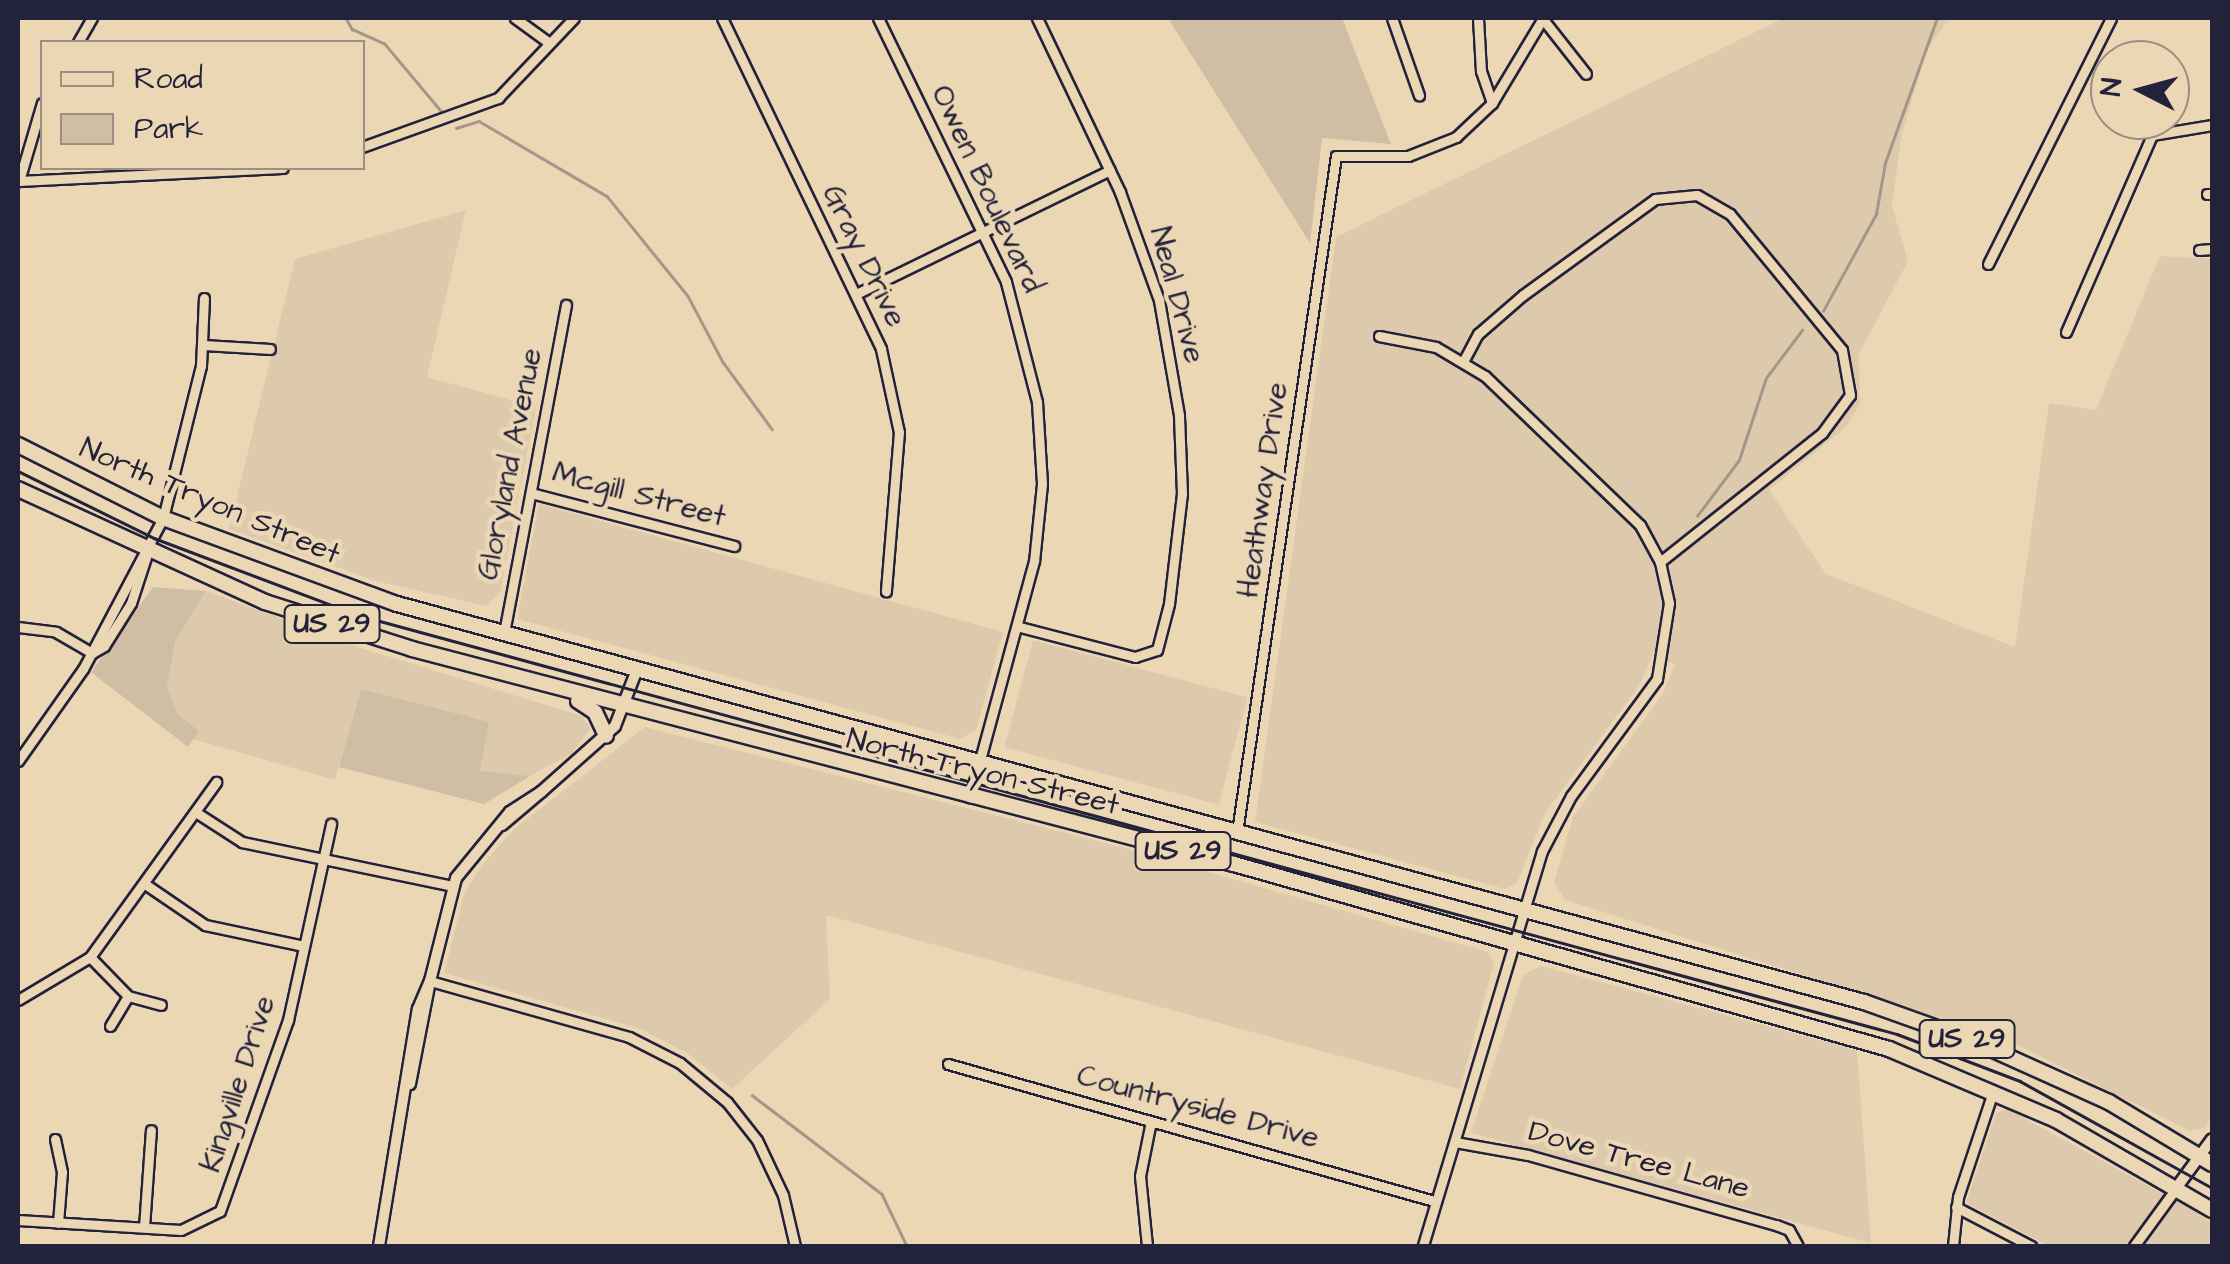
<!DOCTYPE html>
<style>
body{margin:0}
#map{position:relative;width:2230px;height:1264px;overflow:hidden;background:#ecd7b5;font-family:"Architects Daughter",sans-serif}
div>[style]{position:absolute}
.built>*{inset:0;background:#ddcaac;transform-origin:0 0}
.green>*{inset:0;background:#cfbda4}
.stream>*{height:2.5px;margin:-1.25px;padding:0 1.25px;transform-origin:1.25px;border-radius:1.25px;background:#a49789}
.roads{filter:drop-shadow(2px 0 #22223b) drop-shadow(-2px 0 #22223b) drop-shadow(0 2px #22223b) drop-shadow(0 -2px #22223b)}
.minor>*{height:9px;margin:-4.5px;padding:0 4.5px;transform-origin:4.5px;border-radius:4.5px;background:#ecd7b5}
.tertiary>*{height:10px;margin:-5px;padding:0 5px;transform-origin:5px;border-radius:5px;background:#ecd7b5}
.primary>*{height:14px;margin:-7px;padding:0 7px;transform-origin:7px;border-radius:7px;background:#ecd7b5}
.tram>*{height:2.5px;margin:-1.25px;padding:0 1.25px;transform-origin:1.25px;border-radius:1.25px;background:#22223b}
span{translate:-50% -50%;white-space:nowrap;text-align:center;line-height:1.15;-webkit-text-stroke:9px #ecd7b5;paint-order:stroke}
.shield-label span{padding:2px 8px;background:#ecd7b5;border:2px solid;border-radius:8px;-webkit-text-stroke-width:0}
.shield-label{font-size:28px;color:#22223b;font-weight:700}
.street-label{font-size:30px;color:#22223b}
.frame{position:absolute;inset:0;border:20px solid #22223b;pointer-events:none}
.legend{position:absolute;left:40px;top:40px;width:325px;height:130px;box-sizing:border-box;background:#ecd7b5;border:2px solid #9b8f84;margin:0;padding:12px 18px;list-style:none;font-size:30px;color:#22223b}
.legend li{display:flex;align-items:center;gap:20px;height:50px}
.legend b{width:50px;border:2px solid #9b8f84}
.north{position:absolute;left:2090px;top:40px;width:100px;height:100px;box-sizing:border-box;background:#ecd7b5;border:2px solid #9b8f84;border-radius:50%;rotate:276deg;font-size:28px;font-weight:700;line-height:40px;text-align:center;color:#22223b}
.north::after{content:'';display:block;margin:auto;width:35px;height:45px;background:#22223b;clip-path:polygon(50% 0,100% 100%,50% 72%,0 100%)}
</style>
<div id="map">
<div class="built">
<div style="clip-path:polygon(1784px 18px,1950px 18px,1926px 50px,1901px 138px,1892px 206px,1908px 261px,1859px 354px,1860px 404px,1846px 427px,1769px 490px,1826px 574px,2015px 647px,2049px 403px,2096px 410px,2160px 256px,2212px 259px,2212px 1117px,2204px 1128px,2190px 1131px,2003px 1038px,1565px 900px,1554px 882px,1573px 817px,1662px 695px,1675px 665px,1654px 652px,1639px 686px,1545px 813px,1517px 883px,1505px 889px,1255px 822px,1336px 237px)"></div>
<div style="clip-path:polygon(466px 210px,427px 377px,536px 407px,500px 593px,486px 606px,376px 581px,229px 529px,295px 259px)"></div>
<div style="clip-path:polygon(539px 504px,1003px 632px,976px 730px,960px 739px,517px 619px)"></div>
<div style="clip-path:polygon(206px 591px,361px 648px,582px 716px,591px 728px,571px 754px,530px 776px,480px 772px,488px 722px,361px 689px,335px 780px,193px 739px,199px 731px,177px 713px,167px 687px,175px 642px)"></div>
<div style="left:1033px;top:640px;width:222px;height:111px;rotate:15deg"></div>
<div style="clip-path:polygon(645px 727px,1121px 847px,1488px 952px,1494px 963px,1460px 1089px,826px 915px,830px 999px,732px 1089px,687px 1053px,641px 1029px,444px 973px,464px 894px,482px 865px,513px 830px)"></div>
<div style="clip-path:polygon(1541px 966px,1857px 1050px,1871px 1243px,1471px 1133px,1523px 975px)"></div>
<div style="clip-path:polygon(2007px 1109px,2191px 1209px,2212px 1224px,2212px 1246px,2049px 1246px,1966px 1203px,1996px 1113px)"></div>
</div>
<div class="green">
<div style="clip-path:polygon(1168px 18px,1342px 18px,1391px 144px,1322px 138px,1310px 243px)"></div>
<div style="clip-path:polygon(153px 587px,206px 591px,175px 642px,167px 687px,177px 713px,199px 731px,188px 747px,91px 672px)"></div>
<div style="clip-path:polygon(361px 689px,489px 722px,480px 771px,530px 776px,484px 804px,339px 767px)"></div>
</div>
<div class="stream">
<div style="left:346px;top:18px;width:13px;rotate:61deg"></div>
<div style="left:352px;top:29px;width:36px;rotate:24deg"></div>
<div style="left:385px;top:44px;width:89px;rotate:50deg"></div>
<div style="left:456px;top:128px;width:24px;rotate:-17deg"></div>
<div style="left:479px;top:121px;width:148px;rotate:30.4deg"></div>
<div style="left:607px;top:196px;width:129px;rotate:51deg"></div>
<div style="left:688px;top:296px;width:75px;rotate:62.1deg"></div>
<div style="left:723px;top:362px;width:83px;rotate:53.8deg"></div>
<div style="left:1823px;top:311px;width:111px;rotate:-61.3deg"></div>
<div style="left:1876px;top:214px;width:52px;rotate:-80deg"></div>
<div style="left:1885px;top:163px;width:154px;rotate:-70.3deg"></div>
<div style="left:1697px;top:516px;width:70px;rotate:-53.1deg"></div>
<div style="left:1739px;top:460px;width:86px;rotate:-71.8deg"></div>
<div style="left:1766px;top:378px;width:60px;rotate:-53.1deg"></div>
<div style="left:752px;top:1095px;width:163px;rotate:37.3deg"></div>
<div style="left:882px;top:1194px;width:58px;rotate:64.3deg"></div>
</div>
<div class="roads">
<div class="minor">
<div style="left:515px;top:18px;width:41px;rotate:36deg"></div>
<div style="left:722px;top:18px;width:367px;rotate:64.3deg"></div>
<div style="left:881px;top:349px;width:85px;rotate:77.8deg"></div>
<div style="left:899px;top:432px;width:160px;rotate:94.7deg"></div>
<div style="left:878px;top:18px;width:293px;rotate:64.1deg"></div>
<div style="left:1006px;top:282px;width:124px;rotate:75.5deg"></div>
<div style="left:1037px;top:402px;width:82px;rotate:86.5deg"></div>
<div style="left:1042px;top:484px;width:77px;rotate:95.9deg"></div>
<div style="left:1034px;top:561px;width:245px;rotate:105.2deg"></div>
<div style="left:1392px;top:18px;width:82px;rotate:70.7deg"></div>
<div style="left:1478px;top:18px;width:53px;rotate:86.8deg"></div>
<div style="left:1481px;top:71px;width:34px;rotate:71deg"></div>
<div style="left:1542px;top:18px;width:71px;rotate:51.8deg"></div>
<div style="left:78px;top:42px;width:28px;rotate:-60deg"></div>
<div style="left:362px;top:147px;width:145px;rotate:-19.8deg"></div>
<div style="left:498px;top:98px;width:110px;rotate:-46.5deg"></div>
<div style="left:18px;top:181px;width:265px;rotate:-2.8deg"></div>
<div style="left:19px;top:181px;width:81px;rotate:-73.6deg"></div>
<div style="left:2207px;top:194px;width:5px"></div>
<div style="left:2199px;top:250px;width:13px;rotate:-4deg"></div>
<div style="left:1988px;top:264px;width:275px;rotate:-63.4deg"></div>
<div style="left:858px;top:293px;width:280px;rotate:-26deg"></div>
<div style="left:2066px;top:332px;width:215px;rotate:-66.4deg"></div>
<div style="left:2152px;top:135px;width:61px;rotate:-9.5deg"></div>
<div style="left:1379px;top:336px;width:58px;rotate:10.9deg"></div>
<div style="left:1436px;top:347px;width:57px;rotate:30.6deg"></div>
<div style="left:1485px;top:376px;width:215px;rotate:43.9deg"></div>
<div style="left:1640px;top:525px;width:42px;rotate:61.6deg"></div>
<div style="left:1660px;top:562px;width:42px;rotate:77.6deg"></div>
<div style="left:1669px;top:603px;width:77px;rotate:99deg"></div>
<div style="left:1657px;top:679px;width:145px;rotate:126.3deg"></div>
<div style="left:1571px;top:796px;width:62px;rotate:117.8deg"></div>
<div style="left:1542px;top:851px;width:413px;rotate:106.8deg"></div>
<div style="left:204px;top:345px;width:66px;rotate:3.5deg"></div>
<div style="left:1464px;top:360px;width:30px;rotate:-62deg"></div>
<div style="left:1478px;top:334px;width:60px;rotate:-40.9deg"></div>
<div style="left:1523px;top:295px;width:163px;rotate:-36deg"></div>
<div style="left:1655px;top:199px;width:42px;rotate:-5.4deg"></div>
<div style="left:1697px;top:195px;width:38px;rotate:30deg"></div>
<div style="left:1730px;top:214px;width:176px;rotate:50.5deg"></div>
<div style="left:1842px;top:350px;width:46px;rotate:79.9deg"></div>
<div style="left:1850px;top:395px;width:47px;rotate:126.4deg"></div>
<div style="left:1822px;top:433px;width:207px;rotate:141.5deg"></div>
<div style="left:531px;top:493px;width:210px;rotate:14.6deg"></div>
<div style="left:18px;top:627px;width:38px;rotate:7deg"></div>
<div style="left:56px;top:632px;width:42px;rotate:30.3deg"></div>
<div style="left:1020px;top:627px;width:119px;rotate:14.6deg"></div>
<div style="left:1135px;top:657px;width:23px;rotate:-18deg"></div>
<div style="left:1157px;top:650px;width:48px;rotate:-75.4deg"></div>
<div style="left:1169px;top:604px;width:111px;rotate:-83.3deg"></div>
<div style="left:1182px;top:494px;width:79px;rotate:-92.2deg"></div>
<div style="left:1179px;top:415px;width:117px;rotate:-99.9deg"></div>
<div style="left:1159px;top:300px;width:115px;rotate:-109.9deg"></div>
<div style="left:1120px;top:192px;width:193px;rotate:-115.5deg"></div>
<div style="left:504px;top:633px;width:334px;rotate:-79.3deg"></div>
<div style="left:92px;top:653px;width:14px;rotate:-30deg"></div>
<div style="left:104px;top:646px;width:51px;rotate:-57.9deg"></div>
<div style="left:131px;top:603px;width:52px;rotate:-71.9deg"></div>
<div style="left:18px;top:761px;width:113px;rotate:-54.8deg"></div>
<div style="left:83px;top:669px;width:171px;rotate:-62.1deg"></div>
<div style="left:163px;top:518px;width:157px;rotate:-76deg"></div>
<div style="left:201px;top:366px;width:68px;rotate:-87.5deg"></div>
<div style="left:197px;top:813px;width:54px;rotate:32.8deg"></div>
<div style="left:242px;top:842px;width:216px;rotate:11.8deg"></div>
<div style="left:1237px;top:832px;width:683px;rotate:-81.67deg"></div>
<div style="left:1336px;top:156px;width:72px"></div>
<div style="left:1408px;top:156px;width:52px;rotate:-21.6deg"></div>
<div style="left:1456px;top:137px;width:50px;rotate:-43.4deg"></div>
<div style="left:1492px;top:103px;width:99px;rotate:-59deg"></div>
<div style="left:145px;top:884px;width:73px;rotate:34.3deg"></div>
<div style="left:205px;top:925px;width:101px;rotate:12deg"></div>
<div style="left:90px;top:957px;width:54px;rotate:45.7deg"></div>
<div style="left:128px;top:996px;width:34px;rotate:15deg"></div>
<div style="left:430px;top:981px;width:207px;rotate:15.7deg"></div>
<div style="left:629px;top:1037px;width:57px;rotate:27deg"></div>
<div style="left:680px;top:1063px;width:61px;rotate:39.7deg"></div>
<div style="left:727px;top:1102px;width:48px;rotate:51.7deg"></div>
<div style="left:757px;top:1140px;width:61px;rotate:64.7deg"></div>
<div style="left:783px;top:1195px;width:52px;rotate:76.8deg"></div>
<div style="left:18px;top:1000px;width:84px;rotate:-30.8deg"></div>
<div style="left:90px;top:957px;width:216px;rotate:-54.2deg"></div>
<div style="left:110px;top:1026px;width:35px;rotate:-59deg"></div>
<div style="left:948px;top:1064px;width:505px;rotate:15.74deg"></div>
<div style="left:55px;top:1139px;width:34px;rotate:78deg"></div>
<div style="left:62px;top:1172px;width:51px;rotate:94.5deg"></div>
<div style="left:1455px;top:1142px;width:74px;rotate:10.1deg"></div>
<div style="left:1528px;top:1155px;width:258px;rotate:15.8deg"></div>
<div style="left:1776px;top:1225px;width:14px;rotate:21deg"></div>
<div style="left:1789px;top:1230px;width:18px;rotate:61deg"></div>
<div style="left:1956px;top:1207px;width:85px;rotate:27.5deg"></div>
<div style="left:18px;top:1220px;width:163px;rotate:3.5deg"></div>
<div style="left:181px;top:1230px;width:43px;rotate:-26deg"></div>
<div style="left:220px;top:1211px;width:203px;rotate:-70.4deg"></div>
<div style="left:288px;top:1020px;width:201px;rotate:-77.6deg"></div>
<div style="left:144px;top:1227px;width:97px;rotate:-85.9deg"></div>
<div style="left:1147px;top:1246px;width:70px;rotate:-95.7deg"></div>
<div style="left:1140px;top:1176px;width:56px;rotate:-78.7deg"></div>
<div style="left:1953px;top:1246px;width:49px;rotate:-84.2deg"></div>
<div style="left:1958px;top:1197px;width:111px;rotate:-71.6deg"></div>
<div style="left:2134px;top:1246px;width:73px;rotate:-53.9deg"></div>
</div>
<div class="tertiary">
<div style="left:541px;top:792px;width:99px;rotate:-41.7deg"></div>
<div style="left:615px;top:726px;width:63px;rotate:-68.7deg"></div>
<div style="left:430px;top:981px;width:106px;rotate:-75.8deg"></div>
<div style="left:456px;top:878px;width:85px;rotate:-50.7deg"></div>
<div style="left:510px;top:812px;width:37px;rotate:-33deg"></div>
<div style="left:541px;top:792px;width:51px;rotate:139.8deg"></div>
<div style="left:2177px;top:1187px;width:59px;rotate:-53.9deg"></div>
<div style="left:379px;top:1246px;width:240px;rotate:-80.7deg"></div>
<div style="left:418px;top:1009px;width:30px;rotate:-67deg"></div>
<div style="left:430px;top:981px;width:105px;rotate:101deg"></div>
</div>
<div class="primary">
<div style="left:18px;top:445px;width:162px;rotate:26.7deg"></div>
<div style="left:163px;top:518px;width:249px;rotate:20.2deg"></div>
<div style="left:397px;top:604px;width:1520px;rotate:15.18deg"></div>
<div style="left:1864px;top:1002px;width:114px;rotate:19.6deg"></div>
<div style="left:1971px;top:1040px;width:151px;rotate:24.2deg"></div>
<div style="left:2109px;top:1102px;width:120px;rotate:31deg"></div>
<div style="left:18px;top:489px;width:272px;rotate:24.6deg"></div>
<div style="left:265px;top:602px;width:154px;rotate:17.7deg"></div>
<div style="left:412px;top:649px;width:850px;rotate:14.66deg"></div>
<div style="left:1234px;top:864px;width:681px;rotate:15.77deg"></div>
<div style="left:1889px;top:1049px;width:181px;rotate:23deg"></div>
<div style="left:2056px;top:1120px;width:180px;rotate:30deg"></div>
<div style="left:578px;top:701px;width:20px;rotate:33deg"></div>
<div style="left:595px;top:712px;width:26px;rotate:65deg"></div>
</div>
</div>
<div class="tram">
<div style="left:18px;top:471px;width:152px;rotate:26.2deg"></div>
<div style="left:154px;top:538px;width:218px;rotate:20.7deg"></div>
<div style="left:358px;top:615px;width:1595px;rotate:15.23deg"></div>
<div style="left:1897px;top:1034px;width:132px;rotate:20.9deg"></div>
<div style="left:2020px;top:1081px;width:220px;rotate:29.1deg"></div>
</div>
<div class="shield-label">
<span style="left:332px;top:624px">US 29</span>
<span style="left:1183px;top:851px">US 29</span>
<span style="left:1967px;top:1039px">US 29</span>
</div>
<div class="street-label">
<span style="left:987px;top:189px;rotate:65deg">Owen Boulevard</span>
<span style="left:864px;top:256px;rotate:64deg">Gray Drive</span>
<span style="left:1177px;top:295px;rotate:75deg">Neal Drive</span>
<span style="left:510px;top:464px;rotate:-79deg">Gloryland Avenue</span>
<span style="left:1263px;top:490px;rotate:-82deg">Heathway Drive</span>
<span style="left:639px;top:495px;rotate:15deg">Mcgill Street</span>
<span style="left:210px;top:501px;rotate:23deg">North Tryon Street</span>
<span style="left:983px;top:772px;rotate:14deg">North Tryon Street</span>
<span style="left:238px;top:1084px;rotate:-72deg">Kingville Drive</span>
<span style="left:1198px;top:1107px;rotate:15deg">Countryside Drive</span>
<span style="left:1639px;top:1160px;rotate:15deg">Dove Tree Lane</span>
</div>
<div class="frame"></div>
<ul class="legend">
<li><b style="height:12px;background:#ecd7b5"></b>Road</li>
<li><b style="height:28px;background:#cfbda4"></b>Park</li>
</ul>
<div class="north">N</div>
</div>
